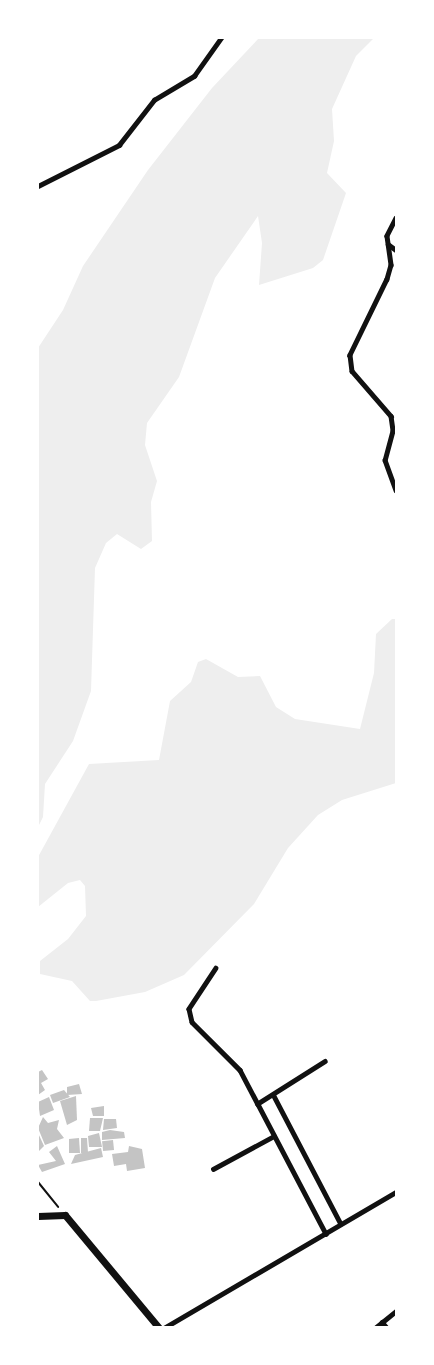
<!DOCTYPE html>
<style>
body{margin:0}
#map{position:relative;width:434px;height:1365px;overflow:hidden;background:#fff;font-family:"PT Sans",sans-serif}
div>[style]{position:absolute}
.green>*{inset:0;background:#eee}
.building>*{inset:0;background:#c4c4c4;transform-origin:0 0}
.path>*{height:2px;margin:-1px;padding:0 1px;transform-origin:1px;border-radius:1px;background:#111}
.minor>*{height:4.5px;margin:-2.25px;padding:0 2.25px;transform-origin:2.25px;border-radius:2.25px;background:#111}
.primary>*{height:7px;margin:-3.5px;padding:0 3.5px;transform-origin:3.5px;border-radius:3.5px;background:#111}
span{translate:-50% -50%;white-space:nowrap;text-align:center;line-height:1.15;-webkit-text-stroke:4px #fff;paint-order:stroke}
.frame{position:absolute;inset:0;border:39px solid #fff;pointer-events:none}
</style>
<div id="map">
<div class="green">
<div style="clip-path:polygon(259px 38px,374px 38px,356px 56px,332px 109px,334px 141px,327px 173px,346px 193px,323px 260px,313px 268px,259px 285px,262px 243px,258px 216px,215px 278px,179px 377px,147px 423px,145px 445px,157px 481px,151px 502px,152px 541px,141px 549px,117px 534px,106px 543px,95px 568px,91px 691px,73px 741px,45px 784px,43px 817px,38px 827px,38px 348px,63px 310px,83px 266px,148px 170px,212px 88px)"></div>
<div style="clip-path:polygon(392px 619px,396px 619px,396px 783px,342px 800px,318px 815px,288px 848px,254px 904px,184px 975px,145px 992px,96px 1001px,90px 1001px,72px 981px,40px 974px,40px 961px,68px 939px,86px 916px,85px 886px,80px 880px,68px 883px,38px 907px,38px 857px,89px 764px,159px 760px,170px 701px,191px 682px,198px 662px,206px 659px,238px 677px,260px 676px,276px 707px,295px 719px,360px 729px,374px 673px,376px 634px)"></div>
</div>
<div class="building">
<div style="clip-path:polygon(42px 1070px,48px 1079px,41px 1083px,45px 1090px,38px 1095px,38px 1072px)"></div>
<div style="clip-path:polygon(79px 1084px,82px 1094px,67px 1095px,67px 1087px)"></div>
<div style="clip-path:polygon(64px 1090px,70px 1097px,53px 1103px,50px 1095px)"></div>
<div style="clip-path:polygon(76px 1096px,77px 1120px,67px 1125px,60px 1101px)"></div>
<div style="clip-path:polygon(49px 1097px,54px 1110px,40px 1116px,38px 1102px)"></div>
<div style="clip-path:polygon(104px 1106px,104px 1116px,93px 1116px,91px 1108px)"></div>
<div style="clip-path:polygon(43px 1117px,48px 1123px,59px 1120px,57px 1129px,64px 1138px,45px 1145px,38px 1128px)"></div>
<div style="clip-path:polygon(90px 1118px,103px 1118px,100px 1131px,89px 1131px)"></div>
<div style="clip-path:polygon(104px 1119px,116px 1119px,117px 1128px,103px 1130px)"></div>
<div style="clip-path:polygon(110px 1130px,124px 1132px,125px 1138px,102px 1140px,102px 1132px)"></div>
<div style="clip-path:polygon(38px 1133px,44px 1146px,38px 1152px)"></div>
<div style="clip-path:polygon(99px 1133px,102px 1147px,89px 1147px,88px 1136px)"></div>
<div style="clip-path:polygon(79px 1138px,80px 1153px,69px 1153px,69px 1139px)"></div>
<div style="clip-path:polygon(81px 1138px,87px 1138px,88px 1153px,81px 1153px)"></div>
<div style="left:113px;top:1140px;width:10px;height:11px;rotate:84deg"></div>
<div style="clip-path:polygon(57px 1146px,65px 1164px,42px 1172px,38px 1165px,56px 1161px,49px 1152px)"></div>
<div style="clip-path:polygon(129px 1146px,142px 1149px,145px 1168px,127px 1171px,126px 1164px,114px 1166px,112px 1154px,128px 1152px)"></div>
<div style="clip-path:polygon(101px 1148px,103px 1157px,71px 1164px,75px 1155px)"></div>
</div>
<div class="path">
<div style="left:38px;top:1182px;width:32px;rotate:51deg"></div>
</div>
<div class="minor">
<div style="left:38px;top:186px;width:91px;rotate:-26.8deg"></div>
<div style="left:119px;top:145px;width:57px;rotate:-52.1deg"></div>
<div style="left:154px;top:100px;width:47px;rotate:-31deg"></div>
<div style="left:194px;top:76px;width:47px;rotate:-54.6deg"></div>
<div style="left:396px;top:218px;width:20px;rotate:117deg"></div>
<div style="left:387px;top:236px;width:29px;rotate:82deg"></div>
<div style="left:391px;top:265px;width:15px;rotate:106deg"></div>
<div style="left:387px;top:279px;width:85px;rotate:116deg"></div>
<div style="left:350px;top:355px;width:16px;rotate:83deg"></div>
<div style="left:352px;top:371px;width:60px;rotate:49.1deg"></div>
<div style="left:391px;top:416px;width:15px;rotate:82deg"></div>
<div style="left:393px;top:431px;width:30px;rotate:105deg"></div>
<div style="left:385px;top:460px;width:32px;rotate:70deg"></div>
<div style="left:388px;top:244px;width:10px;rotate:37deg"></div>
<div style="left:216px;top:968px;width:49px;rotate:123.4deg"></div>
<div style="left:189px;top:1009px;width:13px;rotate:77deg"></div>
<div style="left:192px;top:1022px;width:68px;rotate:45deg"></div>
<div style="left:240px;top:1070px;width:185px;rotate:62.3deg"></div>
<div style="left:274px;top:1096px;width:144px;rotate:62.4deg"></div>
<div style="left:257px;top:1104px;width:80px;rotate:-32.3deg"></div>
<div style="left:213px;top:1169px;width:69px;rotate:-28.4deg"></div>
<div style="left:382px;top:1322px;width:8px;rotate:50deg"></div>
<div style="left:164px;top:1328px;width:269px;rotate:-30.4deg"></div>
<div style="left:375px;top:1328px;width:27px;rotate:-39deg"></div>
</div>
<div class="primary">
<div style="left:38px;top:1216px;width:27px;rotate:-2deg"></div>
<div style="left:65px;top:1215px;width:147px;rotate:50.2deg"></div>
</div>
<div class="frame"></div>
</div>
